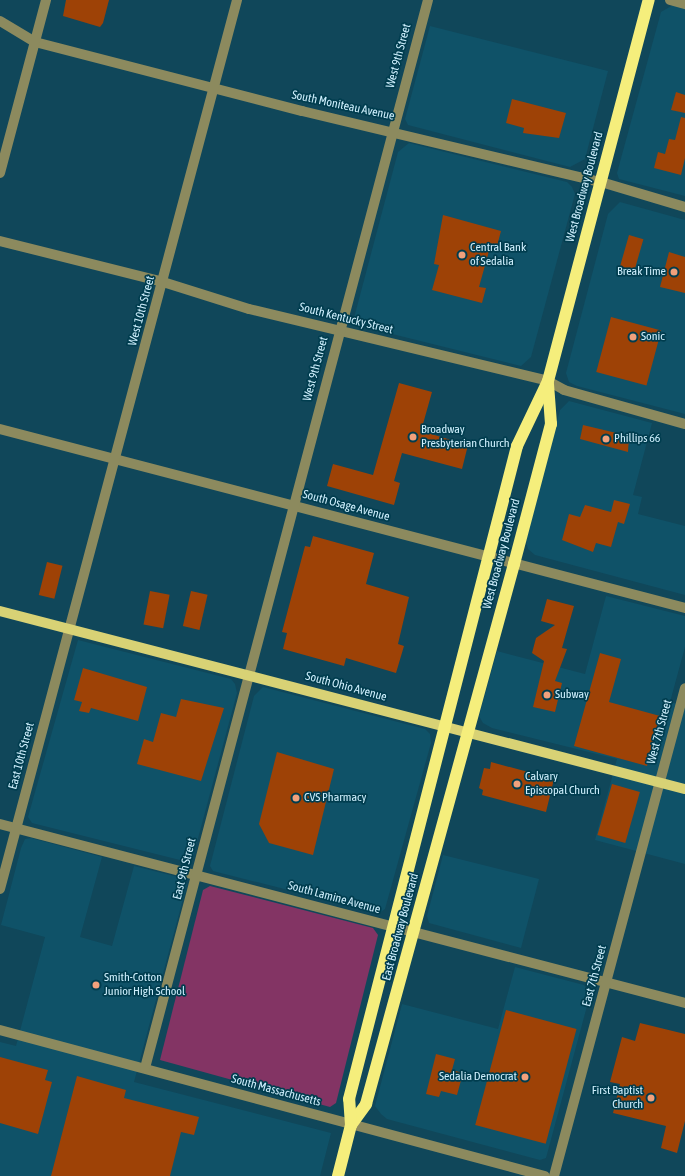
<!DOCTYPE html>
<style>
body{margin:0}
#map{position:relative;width:685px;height:1176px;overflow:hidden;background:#10475a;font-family:"Asap Condensed",sans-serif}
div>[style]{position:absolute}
.built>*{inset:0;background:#0f5268}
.green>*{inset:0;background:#833464}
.building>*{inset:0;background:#9e4206;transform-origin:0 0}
.minor>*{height:10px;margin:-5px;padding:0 5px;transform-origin:5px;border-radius:5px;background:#8c8a5e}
.major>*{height:10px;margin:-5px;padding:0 5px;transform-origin:5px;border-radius:5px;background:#d8d275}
.highway>*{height:12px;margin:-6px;padding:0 6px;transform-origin:6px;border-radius:6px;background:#f5ee7c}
.dots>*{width:11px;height:11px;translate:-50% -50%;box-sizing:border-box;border:2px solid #003d4f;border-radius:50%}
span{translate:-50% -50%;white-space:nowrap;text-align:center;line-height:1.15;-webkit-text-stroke:3.5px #003d4f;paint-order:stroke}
.street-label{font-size:12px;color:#ceeffd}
.poi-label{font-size:12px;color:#ceeffd}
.left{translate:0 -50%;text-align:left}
.right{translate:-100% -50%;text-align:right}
</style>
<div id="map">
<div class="built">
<div style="clip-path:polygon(673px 5px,685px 8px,685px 196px,619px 179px,617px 173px,661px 12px)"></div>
<div style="clip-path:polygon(430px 26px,608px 71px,585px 159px,570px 167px,408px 125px,405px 119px)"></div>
<div style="clip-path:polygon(409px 143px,567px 182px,572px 187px,575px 194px,531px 357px,521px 366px,364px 327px,354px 318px,398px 152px)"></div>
<div style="clip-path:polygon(620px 202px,685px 220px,685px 414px,577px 386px,569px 382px,566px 373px,608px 214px)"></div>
<div style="clip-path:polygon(569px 401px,652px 423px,633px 495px,642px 497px,638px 514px,685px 526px,685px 595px,535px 555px,528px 549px,526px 541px,560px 410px)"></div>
<div style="clip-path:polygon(606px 596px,685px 616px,685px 647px,670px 702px,685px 706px,685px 864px,595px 840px,617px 759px,492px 728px,483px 723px,479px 716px,497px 651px,585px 674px)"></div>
<div style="clip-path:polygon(78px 640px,231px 679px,235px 684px,237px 693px,193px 857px,188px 862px,32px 823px,28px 817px)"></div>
<div style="clip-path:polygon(263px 687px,425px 729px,430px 734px,431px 743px,385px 909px,379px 913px,213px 871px,210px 866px,254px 696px)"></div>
<div style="clip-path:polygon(31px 838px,102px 857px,80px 937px,112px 946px,134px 866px,182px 878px,187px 884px,134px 1082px,331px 1133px,320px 1176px,0 1176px,0 1042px,16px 1046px,45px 937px,1px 925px,21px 848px,25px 839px)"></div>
<div style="clip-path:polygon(443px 855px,539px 879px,521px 948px,429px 923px,427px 916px)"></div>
<div style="clip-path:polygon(515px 967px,584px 985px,590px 995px,546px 1158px,540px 1160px,387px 1119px,381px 1114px,375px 1106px,402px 1004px,498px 1029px)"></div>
</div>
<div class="green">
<div style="clip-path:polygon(210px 886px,373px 928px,378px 935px,336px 1103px,330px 1107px,160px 1060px,203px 890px)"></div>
</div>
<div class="building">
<div style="clip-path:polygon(66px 0,109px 0,103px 23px,100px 27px,63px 16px)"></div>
<div style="clip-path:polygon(676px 92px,685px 95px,685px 113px,671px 110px)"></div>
<div style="clip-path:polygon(512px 99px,566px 113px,559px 138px,523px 133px,524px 128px,506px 123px)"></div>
<div style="clip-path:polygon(681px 117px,685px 118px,685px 158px,681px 175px,654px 168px,658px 152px,665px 154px,669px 139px,675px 140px)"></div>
<div style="clip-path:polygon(443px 215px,501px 231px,497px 246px,491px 244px,479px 287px,486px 288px,482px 303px,432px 290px,439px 265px,434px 264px)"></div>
<div style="left:629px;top:235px;width:15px;height:33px;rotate:16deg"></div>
<div style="clip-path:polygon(669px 252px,685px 257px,685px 293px,660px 287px)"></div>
<div style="left:611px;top:317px;width:52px;height:57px;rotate:15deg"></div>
<div style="clip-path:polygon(399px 383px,432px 392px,421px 431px,468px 445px,462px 469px,402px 453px,394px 481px,400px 483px,394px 505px,327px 486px,333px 464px,373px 475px)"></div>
<div style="clip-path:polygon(583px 425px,629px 436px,628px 452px,580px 439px)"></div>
<div style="clip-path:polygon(614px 500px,630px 504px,624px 524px,618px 522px,611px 547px,596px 543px,593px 552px,562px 540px,569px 514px,580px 517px,585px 505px,611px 512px)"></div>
<div style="clip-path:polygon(313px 536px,374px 553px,366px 584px,409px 597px,398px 644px,404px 646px,396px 673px,346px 658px,344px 666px,283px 649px,287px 633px,282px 632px,305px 546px,310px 547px)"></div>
<div style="left:47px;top:562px;width:16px;height:34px;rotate:14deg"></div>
<div style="left:150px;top:591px;width:20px;height:34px;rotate:11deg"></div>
<div style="left:191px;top:591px;width:17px;height:36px;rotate:13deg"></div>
<div style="clip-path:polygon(547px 599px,574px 606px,562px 648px,567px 649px,555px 681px,562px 683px,555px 712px,533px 707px,544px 661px,532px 653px,536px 638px,555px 625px,541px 621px)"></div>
<div style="clip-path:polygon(600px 653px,621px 659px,609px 702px,660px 716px,647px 766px,574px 746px)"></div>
<div style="clip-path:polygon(83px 668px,147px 687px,138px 721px,91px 708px,89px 713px,79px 711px,82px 702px,74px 700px)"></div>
<div style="clip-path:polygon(181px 699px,224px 708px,201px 781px,137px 764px,144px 739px,153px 742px,161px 713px,176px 717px)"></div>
<div style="clip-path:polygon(277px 752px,334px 769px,313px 855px,269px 843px,259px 824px)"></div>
<div style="clip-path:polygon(491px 762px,554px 779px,546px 812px,482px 795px,483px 790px,479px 788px,484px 768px,490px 769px)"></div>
<div style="left:612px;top:784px;width:29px;height:53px;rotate:16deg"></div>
<div style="left:506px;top:1010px;width:73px;height:119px;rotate:15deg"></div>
<div style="clip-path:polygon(640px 1023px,685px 1034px,685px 1121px,677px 1153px,661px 1148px,666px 1126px,613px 1113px,620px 1084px,610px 1082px,622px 1037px,635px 1041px)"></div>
<div style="clip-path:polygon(436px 1054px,455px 1059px,452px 1070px,463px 1073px,457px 1095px,441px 1091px,439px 1097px,426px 1094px)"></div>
<div style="clip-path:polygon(0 1057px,48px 1070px,45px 1080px,52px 1082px,38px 1134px,0 1123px)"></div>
<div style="clip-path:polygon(77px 1076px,126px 1090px,124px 1098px,199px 1117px,194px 1135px,181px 1132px,170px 1176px,51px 1176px)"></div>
</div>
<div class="minor">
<div style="left:670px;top:0;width:16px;rotate:15deg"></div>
<div style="left:0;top:21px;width:41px;rotate:31deg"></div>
<div style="left:35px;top:42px;width:276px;rotate:14.5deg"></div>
<div style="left:302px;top:111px;width:307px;rotate:13.4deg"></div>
<div style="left:601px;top:182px;width:88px;rotate:16.6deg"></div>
<div style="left:0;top:173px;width:179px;rotate:-75.1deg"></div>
<div style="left:0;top:241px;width:168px;rotate:14.1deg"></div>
<div style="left:163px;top:282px;width:90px;rotate:17.4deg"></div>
<div style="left:249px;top:309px;width:308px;rotate:13.5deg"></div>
<div style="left:548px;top:381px;width:18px;rotate:29deg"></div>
<div style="left:564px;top:390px;width:126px;rotate:15.7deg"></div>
<div style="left:0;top:429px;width:708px;rotate:14.64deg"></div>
<div style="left:0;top:824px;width:708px;rotate:14.64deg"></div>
<div style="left:0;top:889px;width:920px;rotate:-75.07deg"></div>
<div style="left:0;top:1030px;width:564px;rotate:15deg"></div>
<div style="left:145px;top:1068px;width:1105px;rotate:-75.16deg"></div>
<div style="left:554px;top:1176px;width:505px;rotate:-74.97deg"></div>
</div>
<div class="major">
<div style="left:0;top:611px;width:708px;rotate:14.57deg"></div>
</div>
<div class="highway">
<div style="left:351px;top:1125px;width:26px;rotate:-54deg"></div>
<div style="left:366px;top:1104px;width:560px;rotate:-74.67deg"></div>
<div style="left:514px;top:564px;width:145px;rotate:-75.2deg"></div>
<div style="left:551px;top:424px;width:40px;rotate:-94.3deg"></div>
<div style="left:338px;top:1176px;width:53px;rotate:-75.7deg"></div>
<div style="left:351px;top:1125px;width:26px;rotate:-94deg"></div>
<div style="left:349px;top:1099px;width:674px;rotate:-75.57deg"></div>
<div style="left:517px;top:446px;width:72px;rotate:-64.5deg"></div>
<div style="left:548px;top:381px;width:394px;rotate:-75.2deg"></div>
</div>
<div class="dots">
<div style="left:462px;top:255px;background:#f1a17c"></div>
<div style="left:674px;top:272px;background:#f1a17c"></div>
<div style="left:633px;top:337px;background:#f1a17c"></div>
<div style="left:413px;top:437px;background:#f1a17c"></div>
<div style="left:606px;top:439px;background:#f1a17c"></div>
<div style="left:547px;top:695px;background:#f1a17c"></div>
<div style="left:517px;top:784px;background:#f1a17c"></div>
<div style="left:296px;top:798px;background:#f1a17c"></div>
<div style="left:96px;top:985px;background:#f1a17c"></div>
<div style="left:525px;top:1077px;background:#f1a17c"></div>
<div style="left:651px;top:1098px;background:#f1a17c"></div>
</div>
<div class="street-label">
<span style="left:399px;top:56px;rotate:-75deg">West 9th Street</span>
<span style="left:343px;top:106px;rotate:12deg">South Moniteau Avenue</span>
<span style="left:585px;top:187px;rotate:-75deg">West Broadway Boulevard</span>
<span style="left:142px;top:311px;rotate:-75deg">West 10th Street</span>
<span style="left:346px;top:319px;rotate:14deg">South Kentucky Street</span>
<span style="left:316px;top:369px;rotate:-75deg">West 9th Street</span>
<span style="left:346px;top:506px;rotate:15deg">South Osage Avenue</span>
<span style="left:502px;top:554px;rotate:-75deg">West Broadway Boulevard</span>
<span style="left:346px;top:687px;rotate:15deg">South Ohio Avenue</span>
<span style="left:660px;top:732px;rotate:-75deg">West 7th Street</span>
<span style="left:22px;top:756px;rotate:-75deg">East 10th Street</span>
<span style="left:185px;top:869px;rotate:-76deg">East 9th Street</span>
<span style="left:334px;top:898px;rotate:15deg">South Lamine Avenue</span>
<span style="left:401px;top:927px;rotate:-75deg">East Broadway Boulevard</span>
<span style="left:595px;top:976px;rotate:-75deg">East 7th Street</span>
<span style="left:276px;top:1091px;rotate:15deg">South Massachusetts</span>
</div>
<div class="poi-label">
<span class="left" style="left:470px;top:255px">Central Bank<br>of Sedalia</span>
<span class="right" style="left:666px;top:272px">Break Time</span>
<span class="left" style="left:641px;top:337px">Sonic</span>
<span class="left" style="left:421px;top:437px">Broadway<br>Presbyterian Church</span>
<span class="left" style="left:614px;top:439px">Phillips 66</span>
<span class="left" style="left:555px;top:695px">Subway</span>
<span class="left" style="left:525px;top:784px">Calvary<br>Episcopal Church</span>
<span class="left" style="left:304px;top:798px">CVS Pharmacy</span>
<span class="left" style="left:104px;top:985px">Smith-Cotton<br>Junior High School</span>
<span class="right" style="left:517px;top:1077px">Sedalia Democrat</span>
<span class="right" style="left:643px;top:1098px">First Baptist<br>Church</span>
</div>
</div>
